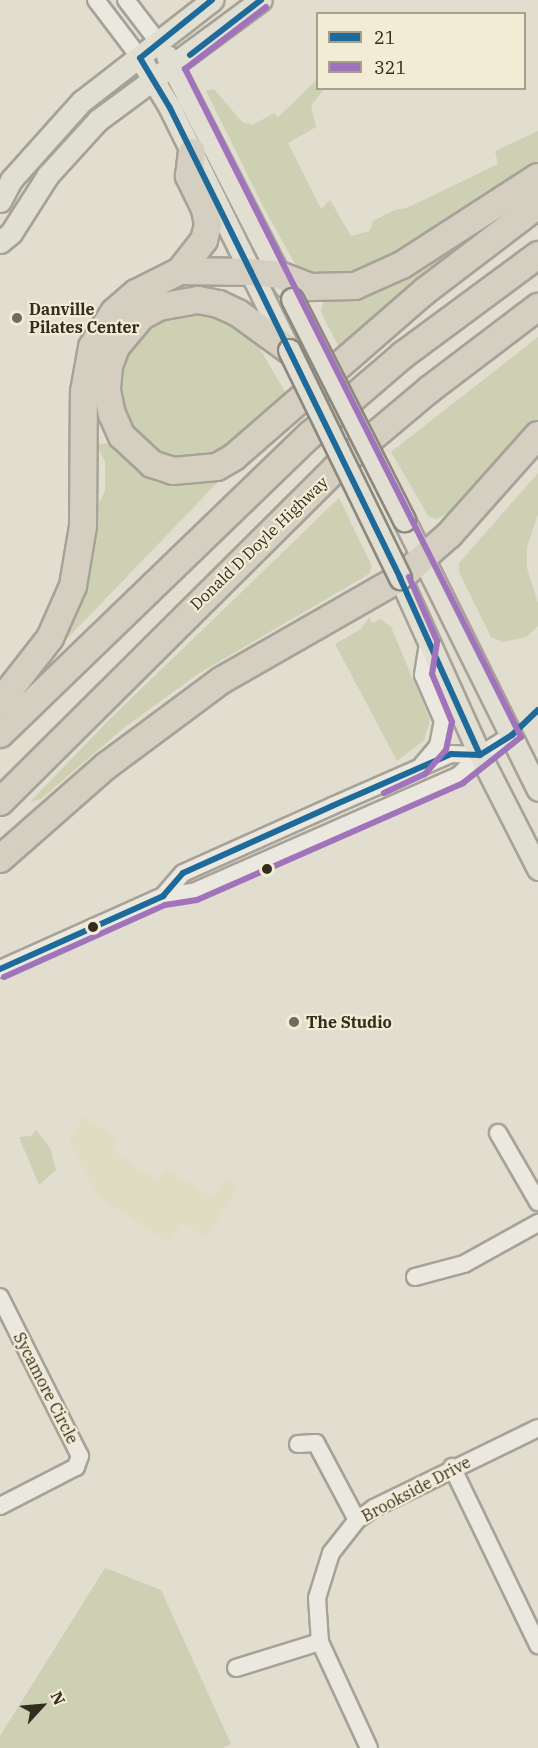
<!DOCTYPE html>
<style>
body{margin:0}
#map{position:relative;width:538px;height:1748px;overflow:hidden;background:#e1ddcf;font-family:"IBM Plex Serif",serif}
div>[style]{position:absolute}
.farmland>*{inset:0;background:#dfdcc1}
.green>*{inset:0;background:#cdd0b3}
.roads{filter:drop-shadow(2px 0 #a7a297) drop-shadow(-2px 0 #a7a297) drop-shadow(0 2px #a7a297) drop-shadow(0 -2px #a7a297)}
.minor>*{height:16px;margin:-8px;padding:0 8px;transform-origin:8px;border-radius:8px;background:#eae8df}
.major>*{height:21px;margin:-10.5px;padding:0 10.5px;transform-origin:10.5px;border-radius:10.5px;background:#e1ded2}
.highway>*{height:26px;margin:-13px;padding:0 13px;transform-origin:13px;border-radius:13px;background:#d4cfc0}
.bridges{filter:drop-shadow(2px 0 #8c887e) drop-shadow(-2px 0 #8c887e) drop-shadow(0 2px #8c887e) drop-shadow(0 -2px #8c887e)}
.major-bridge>*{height:21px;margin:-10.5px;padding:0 10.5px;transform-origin:10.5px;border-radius:10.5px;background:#e1ded2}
.bus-1>*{height:6px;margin:-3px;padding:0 3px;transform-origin:3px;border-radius:3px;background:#1e6b9b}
.bus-2>*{height:6px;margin:-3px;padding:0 3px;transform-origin:3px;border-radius:3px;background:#a173ba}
.dots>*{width:16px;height:16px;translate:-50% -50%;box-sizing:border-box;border:3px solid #f2ecd5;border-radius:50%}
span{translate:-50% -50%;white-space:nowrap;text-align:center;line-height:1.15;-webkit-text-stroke:4.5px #f2ecd5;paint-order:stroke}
.poi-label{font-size:16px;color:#352c20;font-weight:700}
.left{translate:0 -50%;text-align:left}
.street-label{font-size:16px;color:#352c20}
.legend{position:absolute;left:316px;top:12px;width:210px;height:78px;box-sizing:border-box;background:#f2ecd5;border:2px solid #a69f8d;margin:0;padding:8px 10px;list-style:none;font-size:18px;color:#352c20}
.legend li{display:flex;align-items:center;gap:12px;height:30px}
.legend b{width:30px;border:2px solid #a69f8d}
.north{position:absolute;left:12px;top:1676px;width:60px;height:60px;-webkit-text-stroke:4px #f2ecd5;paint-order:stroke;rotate:64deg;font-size:16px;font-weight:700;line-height:24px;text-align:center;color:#352c20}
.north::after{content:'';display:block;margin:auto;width:21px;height:27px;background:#352c20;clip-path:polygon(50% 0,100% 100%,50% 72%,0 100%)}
</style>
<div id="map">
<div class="farmland">
<div style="clip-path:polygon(84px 1117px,118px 1139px,111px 1150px,157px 1181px,166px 1169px,213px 1199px,226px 1179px,238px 1187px,206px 1237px,181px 1222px,168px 1242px,97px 1196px,69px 1140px)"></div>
</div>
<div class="green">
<div style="clip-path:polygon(317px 80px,318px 88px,324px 89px,311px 106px,316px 127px,288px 143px,321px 209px,330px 200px,351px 236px,370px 231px,373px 221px,395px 210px,407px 208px,498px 164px,495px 151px,538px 131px,538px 167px,404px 253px,346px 280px,308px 275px,295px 264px,263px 206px,206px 91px,214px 89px,242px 122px,253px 125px,274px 113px,278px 117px)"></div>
<div style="clip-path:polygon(532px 193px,342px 353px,321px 312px,324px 299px,357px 298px)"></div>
<div style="clip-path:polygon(196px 311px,221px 316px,253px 337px,288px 397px,251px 431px,212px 456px,186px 460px,159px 452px,134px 431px,122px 406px,120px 379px,129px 350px,145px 330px,169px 315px)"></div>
<div style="clip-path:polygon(538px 337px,538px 421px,457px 508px,437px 519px,429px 517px,391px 452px)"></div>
<div style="clip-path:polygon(117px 443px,218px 478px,218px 482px,60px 646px,93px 543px,96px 509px,105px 491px,105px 462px,96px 444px)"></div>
<div style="clip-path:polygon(538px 473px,538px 514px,527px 547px,527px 568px,538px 603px,538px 626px,526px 637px,503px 642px,491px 637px,459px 572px,459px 563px)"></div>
<div style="clip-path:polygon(339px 498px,372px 566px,369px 574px,198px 674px,125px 727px,41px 799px,30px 802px,108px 721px)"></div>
<div style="clip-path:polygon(369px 617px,372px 623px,380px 619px,391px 627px,430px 720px,424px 740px,397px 761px,335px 644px,361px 629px)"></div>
<div style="clip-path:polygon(36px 1130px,50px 1148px,56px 1170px,39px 1185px,19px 1137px,31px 1136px)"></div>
<div style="clip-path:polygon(105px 1568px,161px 1590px,231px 1744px,223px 1748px,0 1748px,0 1736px)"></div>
</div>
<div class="roads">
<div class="minor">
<div style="left:96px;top:0;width:73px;rotate:52.8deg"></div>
<div style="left:126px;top:0;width:54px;rotate:52.5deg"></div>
<div style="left:422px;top:765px;width:25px;rotate:-50deg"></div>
<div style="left:438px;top:746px;width:25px;rotate:-79deg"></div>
<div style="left:443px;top:721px;width:50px;rotate:-113.5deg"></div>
<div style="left:423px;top:675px;width:31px;rotate:-81deg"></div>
<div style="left:163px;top:896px;width:30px;rotate:-49deg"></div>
<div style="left:183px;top:873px;width:163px;rotate:-24.2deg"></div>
<div style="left:332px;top:806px;width:130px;rotate:-23.6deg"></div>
<div style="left:451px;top:754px;width:29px;rotate:2deg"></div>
<div style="left:0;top:969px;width:179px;rotate:-24.1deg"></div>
<div style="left:163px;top:896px;width:30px;rotate:-8deg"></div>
<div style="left:193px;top:892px;width:291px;rotate:-23.7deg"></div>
<div style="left:459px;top:775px;width:29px;rotate:-44deg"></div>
<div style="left:480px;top:755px;width:38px;rotate:-32deg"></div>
<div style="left:498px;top:1133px;width:80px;rotate:59.9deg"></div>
<div style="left:415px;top:1277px;width:51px;rotate:-14.9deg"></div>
<div style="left:464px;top:1264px;width:85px;rotate:-29deg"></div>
<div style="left:0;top:1297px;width:178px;rotate:63.3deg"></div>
<div style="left:80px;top:1456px;width:12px;rotate:110deg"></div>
<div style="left:76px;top:1467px;width:85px;rotate:152.8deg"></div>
<div style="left:298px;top:1444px;width:18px;rotate:-3deg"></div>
<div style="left:316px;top:1443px;width:87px;rotate:62deg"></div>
<div style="left:452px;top:1467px;width:198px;rotate:64.2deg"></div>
<div style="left:236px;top:1668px;width:88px;rotate:-17.2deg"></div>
<div style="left:369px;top:1748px;width:117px;rotate:-114.8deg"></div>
<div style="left:320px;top:1642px;width:44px;rotate:-93.9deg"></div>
<div style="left:317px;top:1598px;width:47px;rotate:-72.7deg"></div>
<div style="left:331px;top:1553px;width:42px;rotate:-51.8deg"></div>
<div style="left:357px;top:1520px;width:21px;rotate:-35deg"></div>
<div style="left:374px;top:1508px;width:182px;rotate:-26deg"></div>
</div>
<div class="major">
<div style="left:167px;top:56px;width:259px;rotate:62.9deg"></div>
<div style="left:140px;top:58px;width:58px;rotate:59deg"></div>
<div style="left:170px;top:108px;width:270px;rotate:63.8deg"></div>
<div style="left:0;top:201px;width:24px;rotate:-62deg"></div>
<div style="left:11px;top:180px;width:106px;rotate:-48.1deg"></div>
<div style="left:82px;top:101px;width:165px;rotate:-37.8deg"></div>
<div style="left:0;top:242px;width:14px;rotate:-39deg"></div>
<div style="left:11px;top:233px;width:69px;rotate:-57.5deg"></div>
<div style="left:48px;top:175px;width:74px;rotate:-47.7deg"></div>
<div style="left:98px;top:120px;width:202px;rotate:-36.4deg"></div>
<div style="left:404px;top:520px;width:301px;rotate:63.6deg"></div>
<div style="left:400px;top:578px;width:194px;rotate:65.7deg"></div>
<div style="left:480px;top:755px;width:128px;rotate:63deg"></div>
</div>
<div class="highway">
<div style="left:180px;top:271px;width:71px;rotate:0.8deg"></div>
<div style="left:251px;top:272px;width:28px;rotate:6deg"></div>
<div style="left:279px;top:275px;width:34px;rotate:21deg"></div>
<div style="left:311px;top:287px;width:44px;rotate:-1.3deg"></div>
<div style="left:355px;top:286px;width:51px;rotate:-24.1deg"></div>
<div style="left:402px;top:265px;width:162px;rotate:-32.9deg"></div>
<div style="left:289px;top:350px;width:63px;rotate:-144deg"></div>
<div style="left:238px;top:313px;width:21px;rotate:-155deg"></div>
<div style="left:219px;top:304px;width:21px;rotate:-169deg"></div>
<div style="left:198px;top:300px;width:40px;rotate:170deg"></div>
<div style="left:159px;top:307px;width:19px;rotate:152deg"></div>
<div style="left:142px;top:316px;width:40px;rotate:130deg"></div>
<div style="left:116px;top:347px;width:20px;rotate:110deg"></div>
<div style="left:109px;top:366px;width:25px;rotate:95deg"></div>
<div style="left:107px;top:391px;width:24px;rotate:78deg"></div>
<div style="left:112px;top:414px;width:24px;rotate:66deg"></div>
<div style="left:122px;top:436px;width:41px;rotate:43deg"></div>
<div style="left:152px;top:464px;width:22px;rotate:18deg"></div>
<div style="left:173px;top:471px;width:44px;rotate:-5.2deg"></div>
<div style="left:217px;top:467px;width:20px;rotate:-30deg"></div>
<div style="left:234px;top:457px;width:253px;rotate:-41deg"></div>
<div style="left:425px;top:291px;width:142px;rotate:-37.3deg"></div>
<div style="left:0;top:702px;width:81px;rotate:-52deg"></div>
<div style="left:50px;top:638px;width:57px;rotate:-66.1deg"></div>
<div style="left:73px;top:586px;width:61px;rotate:-80.5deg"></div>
<div style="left:83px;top:526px;width:134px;rotate:-89.6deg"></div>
<div style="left:84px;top:392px;width:46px;rotate:-79.9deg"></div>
<div style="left:92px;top:347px;width:41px;rotate:-57.8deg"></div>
<div style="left:114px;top:312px;width:29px;rotate:-41deg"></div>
<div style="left:136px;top:293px;width:49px;rotate:-26.6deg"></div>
<div style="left:180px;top:271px;width:39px;rotate:-52deg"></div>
<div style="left:204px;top:240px;width:16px;rotate:-75deg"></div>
<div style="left:208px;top:225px;width:16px;rotate:-101deg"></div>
<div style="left:205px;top:209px;width:37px;rotate:-116deg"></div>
<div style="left:189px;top:176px;width:24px;rotate:-83deg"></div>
<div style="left:0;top:734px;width:431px;rotate:-44deg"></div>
<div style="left:310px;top:435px;width:123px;rotate:-40.7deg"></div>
<div style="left:403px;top:355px;width:168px;rotate:-36.5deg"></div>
<div style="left:0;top:802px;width:475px;rotate:-44.8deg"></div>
<div style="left:337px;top:467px;width:121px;rotate:-40deg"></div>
<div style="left:430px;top:389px;width:136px;rotate:-37.2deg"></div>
<div style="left:0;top:859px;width:141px;rotate:-41.3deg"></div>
<div style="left:106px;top:766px;width:144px;rotate:-36.6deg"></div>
<div style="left:222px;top:680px;width:205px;rotate:-29.8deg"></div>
<div style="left:400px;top:578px;width:65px;rotate:-41.3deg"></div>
<div style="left:449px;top:535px;width:134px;rotate:-48.3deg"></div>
</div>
</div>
<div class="bridges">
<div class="major-bridge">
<div style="left:292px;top:299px;width:248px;rotate:63.1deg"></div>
<div style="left:289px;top:350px;width:254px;rotate:64deg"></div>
</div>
</div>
<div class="bus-1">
<div style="left:212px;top:0;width:92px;rotate:141.1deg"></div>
<div style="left:140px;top:58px;width:58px;rotate:59deg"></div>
<div style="left:170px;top:108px;width:183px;rotate:63.7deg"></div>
<div style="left:251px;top:272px;width:340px;rotate:64deg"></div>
<div style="left:400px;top:578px;width:194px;rotate:65.7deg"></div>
<div style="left:190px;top:55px;width:90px;rotate:-37.8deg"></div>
<div style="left:0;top:969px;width:179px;rotate:-24.1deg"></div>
<div style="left:163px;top:896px;width:30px;rotate:-49deg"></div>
<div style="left:183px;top:873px;width:163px;rotate:-24.2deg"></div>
<div style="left:332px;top:806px;width:130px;rotate:-23.6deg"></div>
<div style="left:451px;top:754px;width:29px;rotate:2deg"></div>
<div style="left:480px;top:755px;width:38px;rotate:-32deg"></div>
<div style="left:512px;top:735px;width:36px;rotate:-44deg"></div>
</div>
<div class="bus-2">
<div style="left:384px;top:793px;width:45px;rotate:-24.9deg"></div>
<div style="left:425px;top:774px;width:32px;rotate:-49deg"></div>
<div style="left:446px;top:750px;width:29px;rotate:-78deg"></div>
<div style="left:452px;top:722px;width:52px;rotate:-112.6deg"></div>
<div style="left:432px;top:674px;width:33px;rotate:-81deg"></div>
<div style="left:437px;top:641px;width:70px;rotate:-113.6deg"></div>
<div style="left:4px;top:977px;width:176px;rotate:-24.1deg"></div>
<div style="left:165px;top:905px;width:32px;rotate:-9deg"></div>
<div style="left:197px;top:900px;width:291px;rotate:-23.7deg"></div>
<div style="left:463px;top:783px;width:74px;rotate:-38.4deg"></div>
<div style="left:521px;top:737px;width:748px;rotate:-116.7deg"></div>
<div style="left:185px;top:69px;width:102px;rotate:-37.4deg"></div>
</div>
<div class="dots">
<div style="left:17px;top:318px;background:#716a5d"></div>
<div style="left:267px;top:869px;background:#352c20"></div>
<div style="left:93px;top:927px;background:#352c20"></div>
<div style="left:294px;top:1022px;background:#716a5d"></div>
</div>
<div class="poi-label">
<span class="left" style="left:29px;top:318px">Danville<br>Pilates Center</span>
<span class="left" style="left:306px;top:1022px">The Studio</span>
</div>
<div class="street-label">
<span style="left:259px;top:543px;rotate:-44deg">Donald D Doyle Highway</span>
<span style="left:46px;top:1388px;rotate:63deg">Sycamore Circle</span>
<span style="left:416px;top:1489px;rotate:-28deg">Brookside Drive</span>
</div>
<ul class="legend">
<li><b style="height:8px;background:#1e6b9b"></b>21</li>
<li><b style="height:8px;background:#a173ba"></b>321</li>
</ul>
<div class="north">N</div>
</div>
